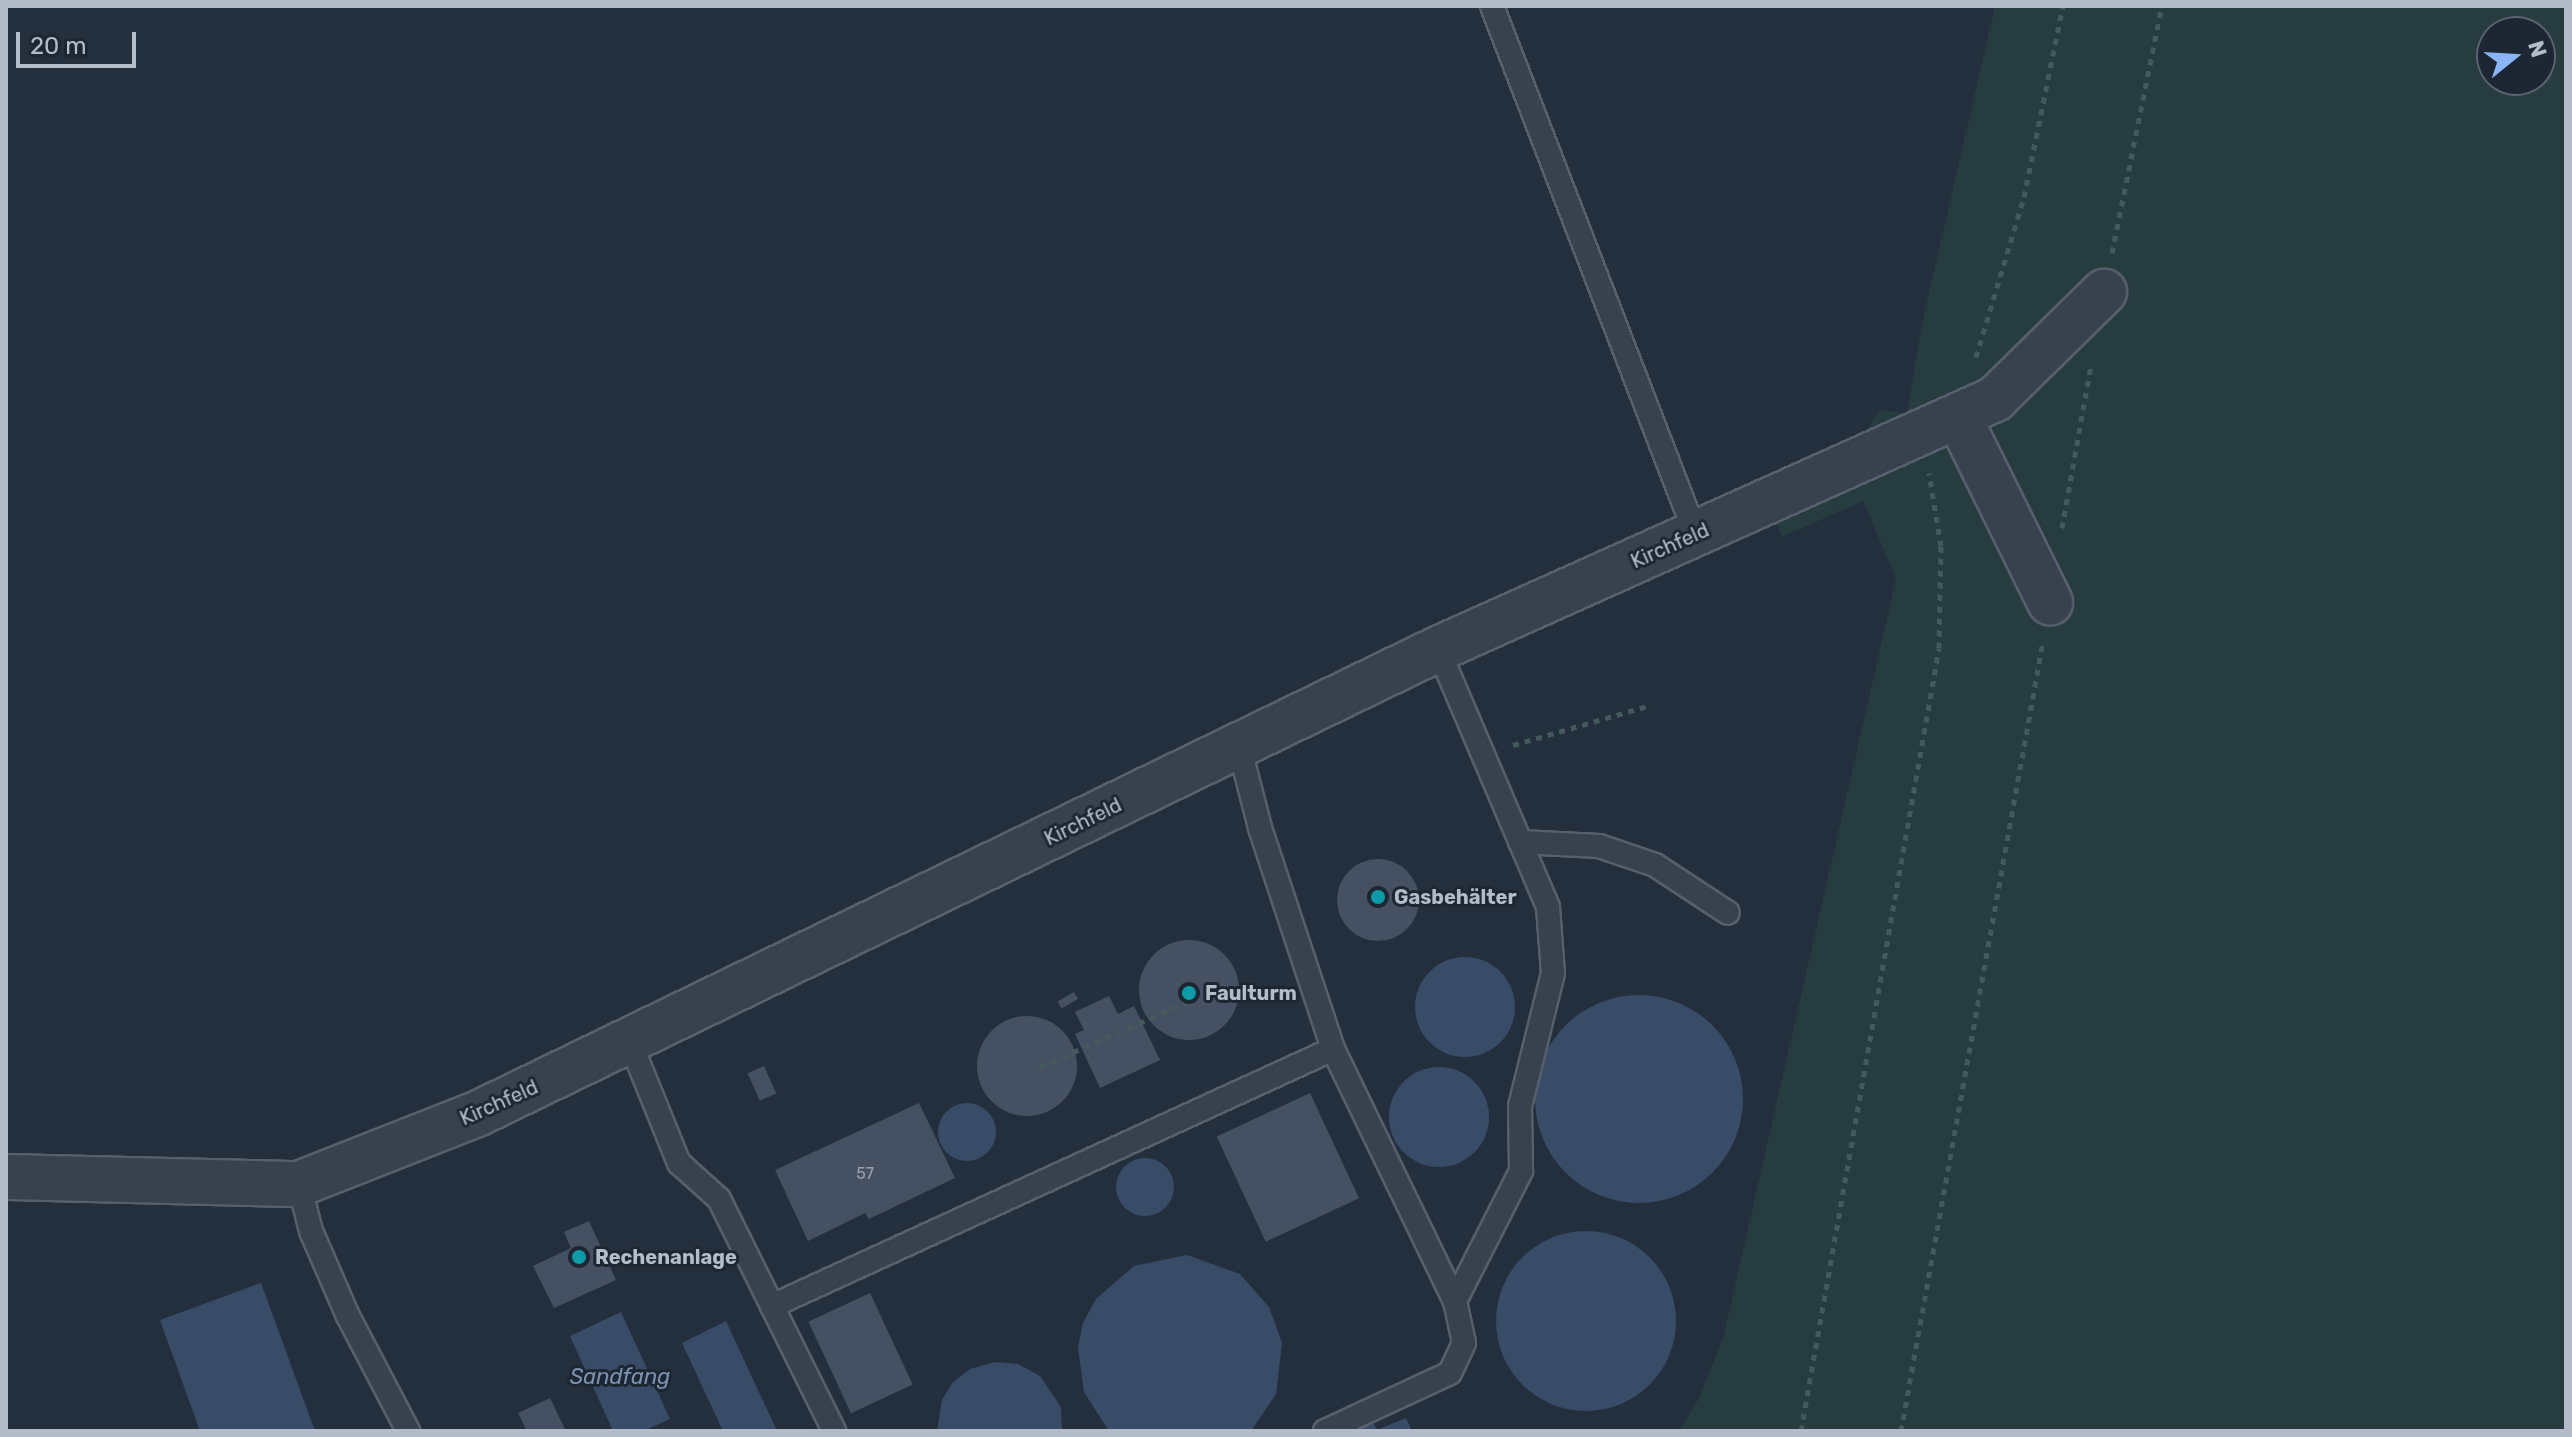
<!DOCTYPE html>
<meta charset="utf-8">
<style>
body{margin:0}
#map{position:relative;width:2572px;height:1437px;overflow:hidden;background:#242f3e;font-family:Rubik,sans-serif}
div>[style]{position:absolute}
.green>*{inset:0;background:#263c3f}
.water>*{inset:0;background:#394c67}
.round{border-radius:50%}
.building>*{inset:0;background:#455162;transform-origin:0 0}
.path>*{height:5px;margin-top:-2.5px;transform-origin:0;background:repeating-linear-gradient(90deg,#44595c 0 6px,transparent 0 12px)}
.roads{filter:drop-shadow(2px 0 #565f6c) drop-shadow(-2px 0 #565f6c) drop-shadow(0 2px #565f6c) drop-shadow(0 -2px #565f6c)}
.service>*{height:22px;margin:-11px;padding:0 11px;transform-origin:11px;border-radius:11px;background:#38414e}
.minor>*{height:44px;margin:-22px;padding:0 22px;transform-origin:22px;border-radius:22px;background:#38414e}
.dots>*{width:22px;height:22px;translate:-50% -50%;box-sizing:border-box;border:4px solid #1d2633;border-radius:50%}
span{translate:-50% -50%;white-space:nowrap;text-align:center;line-height:1.15;-webkit-text-stroke:6px #1d2633;paint-order:stroke}
.number-label{font-size:16px;color:#98a1af}
.number-label span{-webkit-text-stroke-width:0}
.street-label{font-size:20px;color:#b4bcc9}
.poi-label{font-size:20px;color:#b4bcc9;font-weight:700}
.left{translate:0 -50%;text-align:left}
.water-label{font-size:22px;color:#7c92b1;font-style:italic}
.frame{position:absolute;inset:0;border:8px solid #b4bcc9;pointer-events:none}
.north{position:absolute;left:2476px;top:16px;width:80px;height:80px;box-sizing:border-box;background:#1d2633;border:2px solid #59626f;border-radius:50%;rotate:72deg;font-size:22px;font-weight:700;line-height:32px;text-align:center;color:#b4bcc9}
.north::after{content:'';display:block;margin:auto;width:28px;height:36px;background:#8ab4f8;clip-path:polygon(50% 0,100% 100%,50% 72%,0 100%)}
.scale{position:absolute;left:16px;top:32px;width:120px;height:36px;box-sizing:border-box;border:4px solid #b4bcc9;border-top:0;padding-left:10px;font-size:24px;line-height:28px;white-space:nowrap;color:#b4bcc9;-webkit-text-stroke:6px #1d2633;paint-order:stroke}
</style>
<div id="map">
<div class="green">
<div style="clip-path:polygon(evenodd,1995px 6px,2566px 6px,2566px 1431px,1679px 1431px,1698px 1400px,1723px 1338px,1896px 579px,1863px 501px,1782px 537px,1760px 484px,1863px 435px,1880px 410px,1907px 413px,1922px 323px,1995px 6px,2492px 32px,2540px 32px,2540px 80px,2492px 80px,2492px 32px)"></div>
</div>
<div class="water">
<div class="round" style="left:1415px;top:957px;width:100px;height:100px"></div>
<div class="round" style="left:1535px;top:995px;width:208px;height:208px"></div>
<div class="round" style="left:1389px;top:1067px;width:100px;height:100px"></div>
<div class="round" style="left:938px;top:1103px;width:58px;height:58px"></div>
<div class="round" style="left:1116px;top:1158px;width:58px;height:58px"></div>
<div class="round" style="left:1496px;top:1231px;width:180px;height:180px"></div>
<div style="clip-path:polygon(1187px 1255px,1240px 1274px,1269px 1307px,1282px 1343px,1276px 1394px,1251px 1431px,1109px 1431px,1084px 1392px,1078px 1347px,1083px 1323px,1096px 1299px,1134px 1266px)"></div>
<div style="clip-path:polygon(261px 1283px,315px 1431px,200px 1431px,160px 1320px)"></div>
<div style="clip-path:polygon(621px 1312px,670px 1419px,643px 1431px,613px 1431px,570px 1336px)"></div>
<div style="clip-path:polygon(726px 1321px,777px 1431px,723px 1431px,682px 1343px)"></div>
<div style="clip-path:polygon(995px 1362px,1018px 1364px,1040px 1376px,1061px 1407px,1062px 1431px,937px 1431px,942px 1400px,952px 1383px,970px 1369px)"></div>
<div style="clip-path:polygon(1406px 1418px,1412px 1431px,1346px 1431px,1371px 1419px,1377px 1430px)"></div>
</div>
<div class="building">
<div class="round" style="left:1337px;top:859px;width:82px;height:82px"></div>
<div class="round" style="left:1139px;top:940px;width:100px;height:100px"></div>
<div style="left:1074px;top:992px;width:8px;height:19px;rotate:60deg"></div>
<div style="clip-path:polygon(1109px 996px,1118px 1014px,1134px 1006px,1160px 1060px,1100px 1088px,1075px 1034px,1084px 1030px,1075px 1012px)"></div>
<div class="round" style="left:977px;top:1016px;width:100px;height:100px"></div>
<div style="left:764px;top:1066px;width:30px;height:18px;rotate:66deg"></div>
<div style="left:1310px;top:1093px;width:116px;height:103px;rotate:65deg"></div>
<div style="clip-path:polygon(919px 1103px,955px 1178px,869px 1219px,865px 1213px,808px 1241px,775px 1170px)"></div>
<div style="clip-path:polygon(589px 1221px,616px 1280px,554px 1308px,533px 1266px,571px 1248px,564px 1232px)"></div>
<div style="left:870px;top:1293px;width:101px;height:68px;rotate:65deg"></div>
<div style="clip-path:polygon(550px 1398px,566px 1431px,527px 1431px,518px 1413px)"></div>
</div>
<div class="path">
<div style="left:2112px;top:253px;width:252px;rotate:-78.6deg"></div>
<div style="left:1976px;top:357px;width:167px;rotate:-73.3deg"></div>
<div style="left:2024px;top:197px;width:195px;rotate:-78.5deg"></div>
<div style="left:2062px;top:528px;width:166px;rotate:-79.9deg"></div>
<div style="left:1513px;top:745px;width:144px;rotate:-16.2deg"></div>
<div style="left:1040px;top:1067px;width:185px;rotate:-23.9deg"></div>
<div style="left:1801px;top:1431px;width:795px;rotate:-80deg"></div>
<div style="left:1939px;top:648px;width:102px;rotate:-88.9deg"></div>
<div style="left:1941px;top:546px;width:74px;rotate:-99.3deg"></div>
<div style="left:1901px;top:1431px;width:803px;rotate:-79.81deg"></div>
</div>
<div class="roads">
<div class="service">
<div style="left:1492px;top:6px;width:567px;rotate:68.91deg"></div>
<div style="left:1438px;top:649px;width:280px;rotate:66.9deg"></div>
<div style="left:1548px;top:907px;width:66px;rotate:85.7deg"></div>
<div style="left:1553px;top:973px;width:137px;rotate:103.9deg"></div>
<div style="left:1520px;top:1106px;width:65px;rotate:89.1deg"></div>
<div style="left:1521px;top:1171px;width:146px;rotate:116.9deg"></div>
<div style="left:1239px;top:746px;width:85px;rotate:75.6deg"></div>
<div style="left:1260px;top:828px;width:233px;rotate:71.7deg"></div>
<div style="left:1333px;top:1049px;width:280px;rotate:64.2deg"></div>
<div style="left:1455px;top:1301px;width:43px;rotate:77.9deg"></div>
<div style="left:1464px;top:1343px;width:33px;rotate:115deg"></div>
<div style="left:1450px;top:1373px;width:138px;rotate:155.1deg"></div>
<div style="left:1520px;top:842px;width:79px;rotate:2.9deg"></div>
<div style="left:1599px;top:846px;width:59px;rotate:18.7deg"></div>
<div style="left:1655px;top:865px;width:87px;rotate:33.3deg"></div>
<div style="left:630px;top:1042px;width:131px;rotate:68deg"></div>
<div style="left:679px;top:1163px;width:54px;rotate:42deg"></div>
<div style="left:719px;top:1199px;width:259px;rotate:63.6deg"></div>
<div style="left:299px;top:1184px;width:49px;rotate:75.7deg"></div>
<div style="left:311px;top:1231px;width:93px;rotate:66.5deg"></div>
<div style="left:348px;top:1316px;width:130px;rotate:62.4deg"></div>
<div style="left:772px;top:1306px;width:617px;rotate:-24.61deg"></div>
</div>
<div class="minor">
<div style="left:1958px;top:416px;width:208px;rotate:63.7deg"></div>
<div style="left:6px;top:1177px;width:293px;rotate:1.4deg"></div>
<div style="left:299px;top:1184px;width:193px;rotate:-21.5deg"></div>
<div style="left:479px;top:1113px;width:1065px;rotate:-25.82deg"></div>
<div style="left:1438px;top:649px;width:611px;rotate:-24.17deg"></div>
<div style="left:1995px;top:399px;width:153px;rotate:-44.5deg"></div>
</div>
</div>
<div class="dots">
<div style="left:1378px;top:897px;background:#0f9aa8"></div>
<div style="left:1189px;top:993px;background:#0f9aa8"></div>
<div style="left:579px;top:1257px;background:#0f9aa8"></div>
</div>
<div class="number-label">
<span style="left:865px;top:1174px">57</span>
</div>
<div class="street-label">
<span style="left:1670px;top:546px;rotate:-24deg">Kirchfeld</span>
<span style="left:1083px;top:822px;rotate:-26deg">Kirchfeld</span>
<span style="left:499px;top:1103px;rotate:-24deg">Kirchfeld</span>
</div>
<div class="poi-label">
<span class="left" style="left:1394px;top:897px">Gasbehälter</span>
<span class="left" style="left:1205px;top:993px">Faulturm</span>
<span class="left" style="left:595px;top:1257px">Rechenanlage</span>
</div>
<div class="water-label">
<span style="left:620px;top:1377px">Sandfang</span>
</div>
<div class="frame"></div>
<div class="north">N</div>
<div class="scale">20 m</div>
</div>
